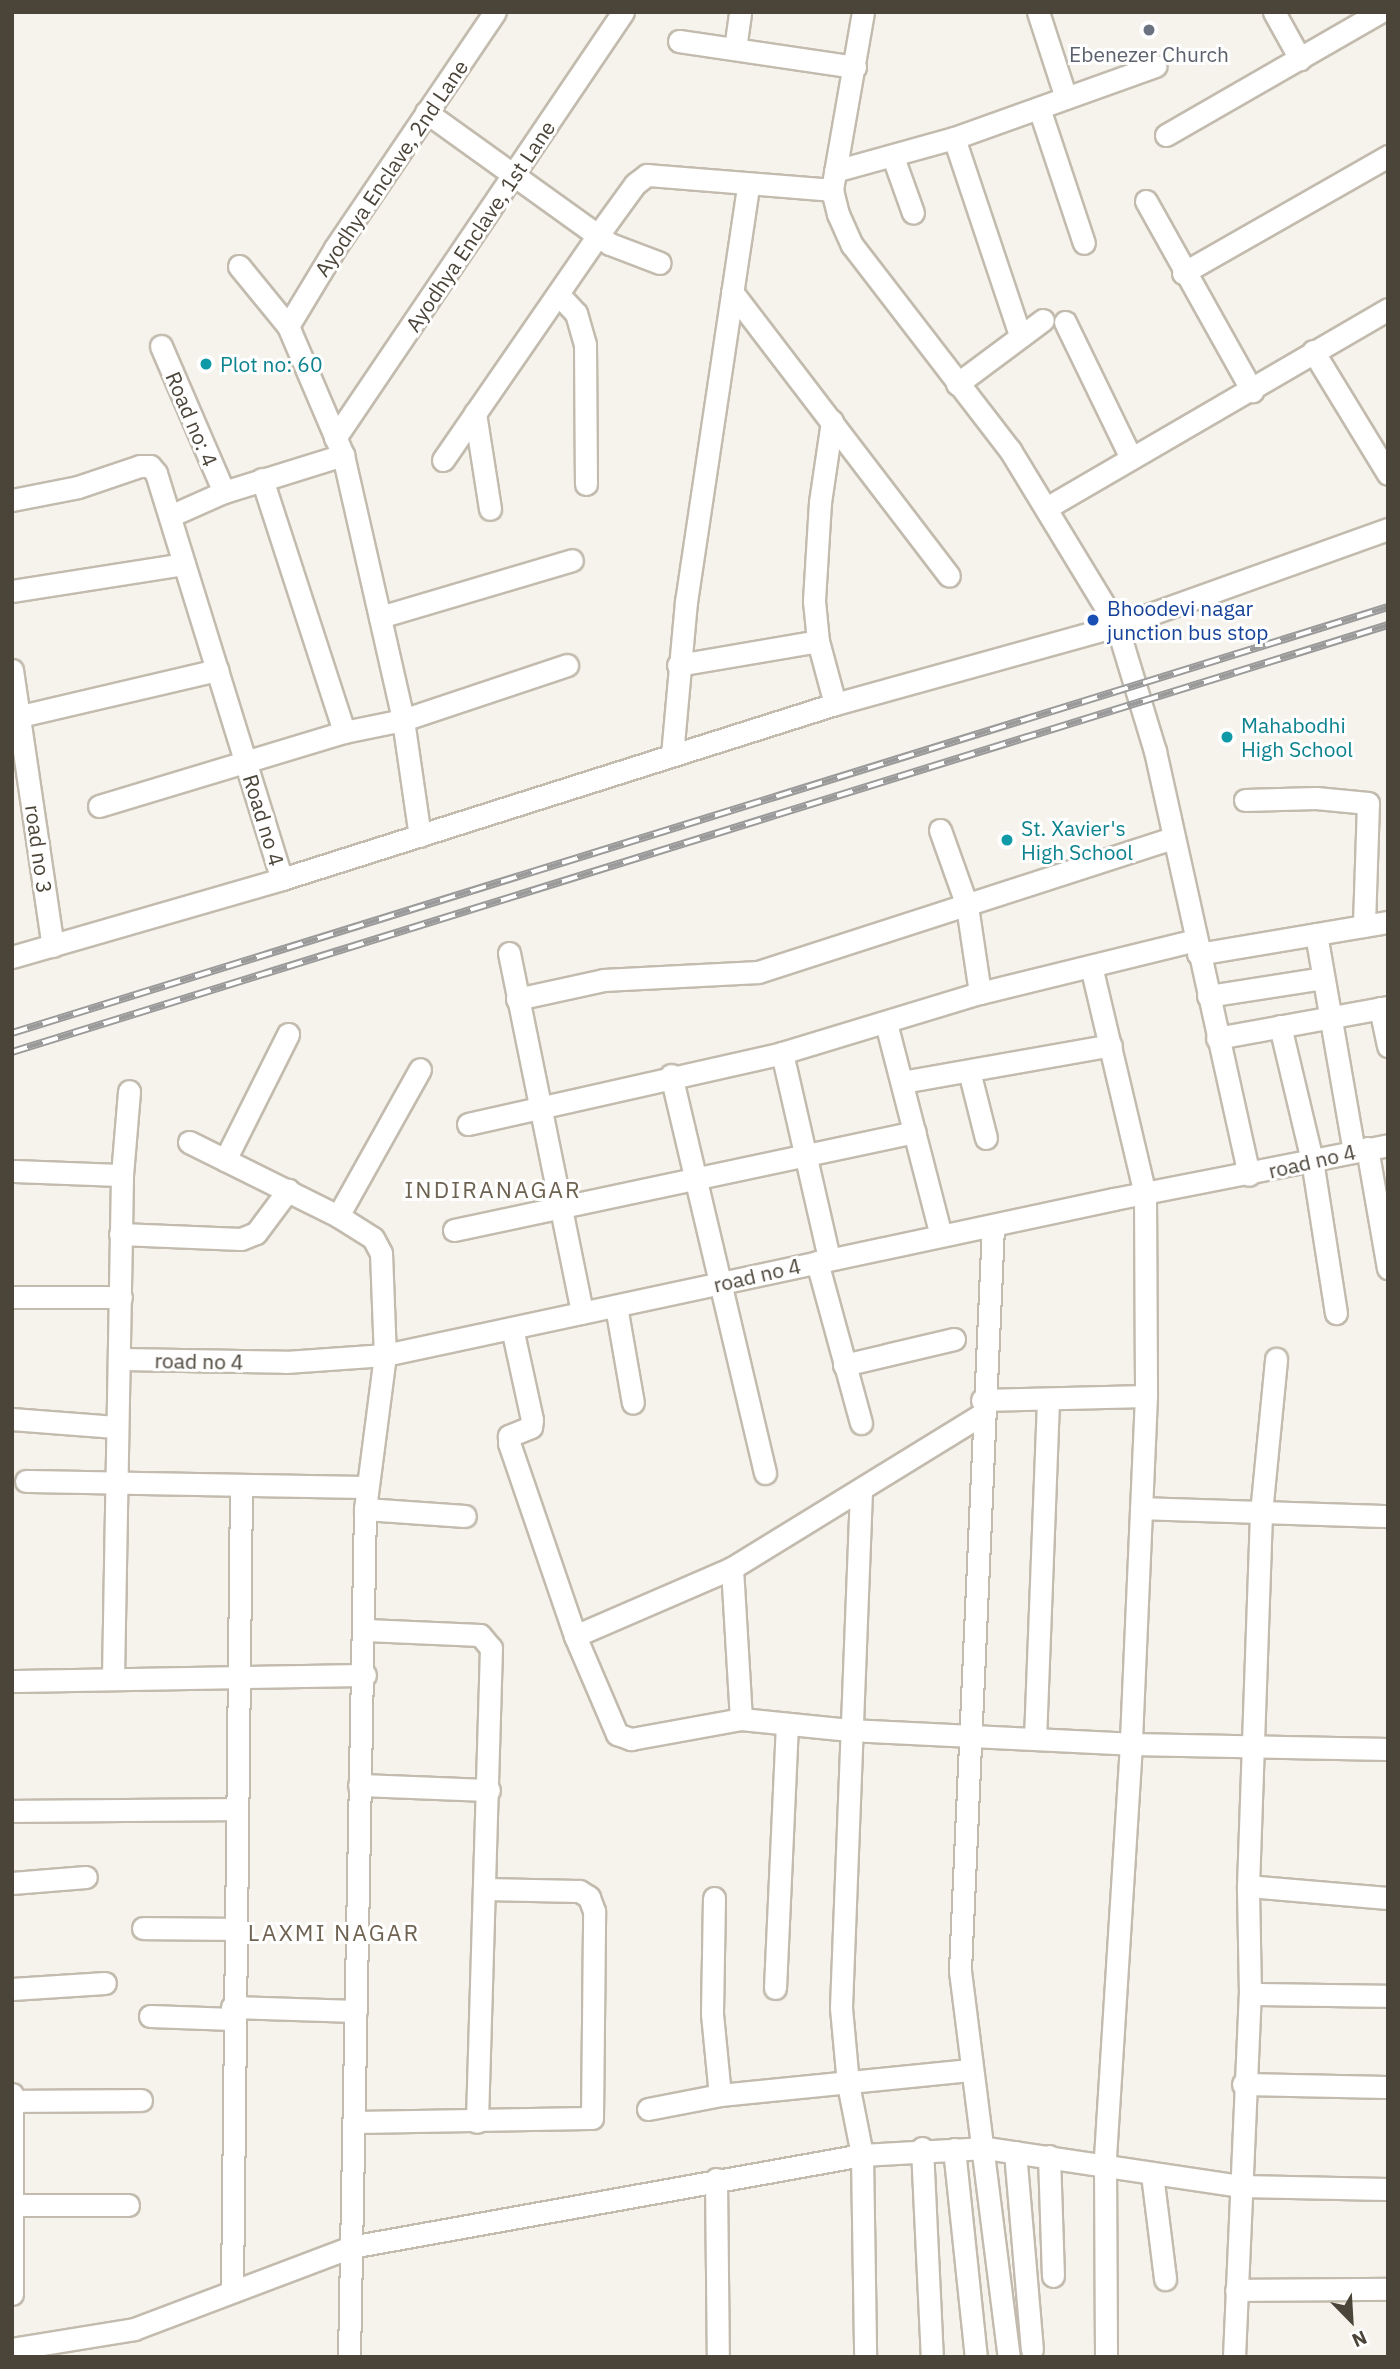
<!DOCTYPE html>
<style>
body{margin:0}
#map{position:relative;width:1400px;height:2369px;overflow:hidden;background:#f6f3ec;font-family:"IBM Plex Sans",sans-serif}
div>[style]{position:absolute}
.roads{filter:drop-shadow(2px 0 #c2bbae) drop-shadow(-2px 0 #c2bbae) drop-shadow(0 2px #c2bbae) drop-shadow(0 -2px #c2bbae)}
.minor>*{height:21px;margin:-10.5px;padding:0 10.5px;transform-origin:10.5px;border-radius:10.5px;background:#fff}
.rail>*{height:8px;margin-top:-4px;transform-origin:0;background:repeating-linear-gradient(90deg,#fff 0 16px,#9a9a9a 0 32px);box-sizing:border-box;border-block:2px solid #9a9a9a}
.dots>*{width:19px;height:19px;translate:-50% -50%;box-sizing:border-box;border:4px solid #fff;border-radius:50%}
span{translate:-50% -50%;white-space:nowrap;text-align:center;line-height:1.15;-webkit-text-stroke:6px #fff;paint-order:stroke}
.worship-label{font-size:21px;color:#5b616d}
.street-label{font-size:21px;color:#4b4439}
.culture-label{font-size:21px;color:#0d838f}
.left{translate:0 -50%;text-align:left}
.transit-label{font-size:21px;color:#164399}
.neighbourhood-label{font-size:23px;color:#6e6250;letter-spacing:2px}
.frame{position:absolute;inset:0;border:14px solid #4b4439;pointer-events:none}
.north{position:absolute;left:1316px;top:2285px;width:70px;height:70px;-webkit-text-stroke:5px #fff;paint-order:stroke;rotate:156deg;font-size:19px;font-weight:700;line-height:28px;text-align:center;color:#4b4439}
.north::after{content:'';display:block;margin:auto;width:24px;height:32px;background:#4b4439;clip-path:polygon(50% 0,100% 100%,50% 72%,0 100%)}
</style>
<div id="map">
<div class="roads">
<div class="minor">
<div style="left:863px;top:12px;width:181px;rotate:99.9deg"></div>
<div style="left:832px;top:190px;width:25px;rotate:76deg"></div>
<div style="left:838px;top:214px;width:34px;rotate:66deg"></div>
<div style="left:852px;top:245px;width:259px;rotate:52.4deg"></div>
<div style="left:1010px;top:450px;width:206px;rotate:58.7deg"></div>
<div style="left:1117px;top:626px;width:131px;rotate:73.1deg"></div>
<div style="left:1155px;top:751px;width:434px;rotate:77.5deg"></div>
<div style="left:1038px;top:12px;width:90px;rotate:72deg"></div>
<div style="left:1274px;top:12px;width:54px;rotate:61deg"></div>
<div style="left:679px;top:41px;width:178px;rotate:8.4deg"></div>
<div style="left:735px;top:49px;width:37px;rotate:-82deg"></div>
<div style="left:1039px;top:108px;width:142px;rotate:71.6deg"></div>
<div style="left:426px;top:112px;width:226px;rotate:35.7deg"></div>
<div style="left:610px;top:244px;width:53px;rotate:20.8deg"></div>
<div style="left:1166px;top:135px;width:247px;rotate:-29.9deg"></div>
<div style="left:954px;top:138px;width:208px;rotate:71.5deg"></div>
<div style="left:893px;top:157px;width:59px;rotate:70.3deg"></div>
<div style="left:835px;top:171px;width:123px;rotate:-15.5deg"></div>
<div style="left:954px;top:138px;width:214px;rotate:-19.7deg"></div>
<div style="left:1146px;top:201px;width:218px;rotate:60.8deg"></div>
<div style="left:239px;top:266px;width:77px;rotate:50.8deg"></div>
<div style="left:288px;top:326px;width:140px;rotate:66.9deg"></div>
<div style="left:343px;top:455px;width:272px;rotate:77.2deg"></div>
<div style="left:403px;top:720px;width:117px;rotate:81.7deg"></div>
<div style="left:1183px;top:273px;width:236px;rotate:-29.7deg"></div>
<div style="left:732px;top:292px;width:357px;rotate:52.6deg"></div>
<div style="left:558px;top:294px;width:26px;rotate:47deg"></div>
<div style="left:576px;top:313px;width:32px;rotate:74deg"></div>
<div style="left:585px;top:344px;width:140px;rotate:89.6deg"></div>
<div style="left:1065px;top:322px;width:151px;rotate:64.1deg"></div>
<div style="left:288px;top:326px;width:91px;rotate:-58.9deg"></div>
<div style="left:335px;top:248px;width:285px;rotate:-55.9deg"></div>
<div style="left:161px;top:346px;width:159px;rotate:66.7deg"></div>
<div style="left:1313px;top:351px;width:144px;rotate:58.6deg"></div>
<div style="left:957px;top:384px;width:107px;rotate:-36.7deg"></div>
<div style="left:475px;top:413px;width:97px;rotate:81.1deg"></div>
<div style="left:832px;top:421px;width:82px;rotate:98.4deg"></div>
<div style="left:820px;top:502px;width:99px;rotate:93.5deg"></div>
<div style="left:814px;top:601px;width:40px;rotate:84.3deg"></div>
<div style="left:818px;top:641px;width:65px;rotate:74.9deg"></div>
<div style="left:335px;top:438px;width:514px;rotate:-55.94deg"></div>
<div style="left:443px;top:460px;width:273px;rotate:-55.4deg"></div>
<div style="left:598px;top:235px;width:63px;rotate:-54deg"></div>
<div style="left:635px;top:184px;width:15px;rotate:-37deg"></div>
<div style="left:647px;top:175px;width:186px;rotate:4.6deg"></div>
<div style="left:262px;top:479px;width:266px;rotate:72deg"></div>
<div style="left:12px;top:500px;width:67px;rotate:-11.1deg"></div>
<div style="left:78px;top:487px;width:65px;rotate:-18.7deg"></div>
<div style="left:140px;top:466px;width:10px"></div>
<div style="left:150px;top:466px;width:9px;rotate:49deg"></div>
<div style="left:156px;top:473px;width:425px;rotate:72.8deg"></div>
<div style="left:1048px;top:507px;width:393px;rotate:-30.2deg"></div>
<div style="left:170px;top:516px;width:59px;rotate:-24deg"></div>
<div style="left:224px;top:492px;width:125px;rotate:-17.3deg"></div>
<div style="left:12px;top:591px;width:174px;rotate:-8.9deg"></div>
<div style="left:380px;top:617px;width:200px;rotate:-16.5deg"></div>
<div style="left:678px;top:665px;width:142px;rotate:-9.7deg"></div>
<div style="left:12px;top:670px;width:279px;rotate:81.6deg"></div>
<div style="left:12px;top:718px;width:211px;rotate:-13.2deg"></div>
<div style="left:672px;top:755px;width:154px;rotate:-84.8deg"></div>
<div style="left:686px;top:602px;width:422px;rotate:-81.5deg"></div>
<div style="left:1245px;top:800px;width:71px;rotate:-1.6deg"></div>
<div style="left:1316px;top:798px;width:52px;rotate:5.5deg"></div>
<div style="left:1368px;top:803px;width:123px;rotate:91.9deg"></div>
<div style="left:99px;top:806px;width:256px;rotate:-16.8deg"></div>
<div style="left:344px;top:732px;width:60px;rotate:-11.5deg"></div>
<div style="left:403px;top:720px;width:173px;rotate:-18.5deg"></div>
<div style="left:940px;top:830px;width:81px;rotate:70.4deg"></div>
<div style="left:967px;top:906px;width:88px;rotate:81.5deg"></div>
<div style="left:1316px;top:934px;width:220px;rotate:80.1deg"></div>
<div style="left:509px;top:953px;width:367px;rotate:78.5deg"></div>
<div style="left:1198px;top:954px;width:193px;rotate:-9.6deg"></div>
<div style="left:12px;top:957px;width:281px;rotate:-16.1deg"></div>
<div style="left:282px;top:879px;width:580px;rotate:-17.56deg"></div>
<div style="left:835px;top:704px;width:293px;rotate:-15.5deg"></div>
<div style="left:1117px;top:626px;width:288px;rotate:-19.7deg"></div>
<div style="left:1091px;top:966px;width:235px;rotate:76.7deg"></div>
<div style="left:1145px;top:1195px;width:201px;rotate:89.7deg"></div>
<div style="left:1146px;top:1396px;width:348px;rotate:92.5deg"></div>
<div style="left:1131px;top:1744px;width:420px;rotate:93.6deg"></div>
<div style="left:1105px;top:2163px;width:194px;rotate:89.7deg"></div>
<div style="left:1208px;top:996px;width:116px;rotate:-8.9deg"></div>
<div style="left:517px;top:999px;width:89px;rotate:-12.3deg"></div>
<div style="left:604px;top:980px;width:154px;rotate:-3deg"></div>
<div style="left:758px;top:972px;width:435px;rotate:-17.9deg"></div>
<div style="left:1380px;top:1008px;width:39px;rotate:78deg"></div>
<div style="left:886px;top:1023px;width:219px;rotate:75.5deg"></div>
<div style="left:1280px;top:1026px;width:138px;rotate:76.6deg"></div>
<div style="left:1312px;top:1160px;width:155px;rotate:81.1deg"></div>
<div style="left:1217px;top:1038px;width:174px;rotate:-10.3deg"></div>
<div style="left:782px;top:1053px;width:211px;rotate:77.1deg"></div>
<div style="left:969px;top:1071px;width:69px;rotate:75.8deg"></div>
<div style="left:671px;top:1075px;width:409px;rotate:76.7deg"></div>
<div style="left:902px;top:1082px;width:212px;rotate:-10deg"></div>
<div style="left:468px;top:1124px;width:322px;rotate:-12.7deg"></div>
<div style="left:782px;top:1053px;width:207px;rotate:-16.9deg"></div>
<div style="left:980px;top:993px;width:221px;rotate:-13.8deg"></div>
<div style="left:189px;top:1142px;width:166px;rotate:26.4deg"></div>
<div style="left:338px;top:1216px;width:41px;rotate:32.2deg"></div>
<div style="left:373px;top:1238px;width:17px;rotate:62deg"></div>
<div style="left:381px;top:1253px;width:102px;rotate:87.8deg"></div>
<div style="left:385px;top:1355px;width:155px;rotate:97.4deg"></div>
<div style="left:365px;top:1509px;width:848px;rotate:91.08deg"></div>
<div style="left:1367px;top:1148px;width:122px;rotate:80.1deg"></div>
<div style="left:225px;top:1160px;width:141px;rotate:-63.4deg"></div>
<div style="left:12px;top:1171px;width:110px;rotate:2.1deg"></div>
<div style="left:338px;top:1216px;width:168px;rotate:-60.8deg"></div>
<div style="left:993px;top:1226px;width:746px;rotate:92.54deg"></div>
<div style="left:960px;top:1971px;width:389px;rotate:82.8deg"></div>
<div style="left:454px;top:1230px;width:471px;rotate:-12deg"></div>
<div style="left:120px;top:1234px;width:121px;rotate:2.4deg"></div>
<div style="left:241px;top:1239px;width:16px;rotate:-22deg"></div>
<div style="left:256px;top:1233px;width:54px;rotate:-53.3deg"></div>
<div style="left:817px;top:1262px;width:167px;rotate:74.7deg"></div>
<div style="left:12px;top:1297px;width:109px"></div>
<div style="left:616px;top:1306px;width:98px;rotate:80.1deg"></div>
<div style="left:512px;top:1328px;width:94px;rotate:77.7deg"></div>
<div style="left:532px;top:1420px;width:7px;rotate:98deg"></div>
<div style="left:531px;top:1427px;width:24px;rotate:158deg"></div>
<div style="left:509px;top:1436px;width:7px;rotate:90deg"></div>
<div style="left:509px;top:1443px;width:204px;rotate:71.1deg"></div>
<div style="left:575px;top:1636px;width:107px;rotate:66.8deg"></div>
<div style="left:617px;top:1734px;width:15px;rotate:20deg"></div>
<div style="left:631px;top:1739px;width:112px;rotate:-10.3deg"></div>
<div style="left:741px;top:1719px;width:109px;rotate:5.8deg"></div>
<div style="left:849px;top:1730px;width:282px;rotate:2.8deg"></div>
<div style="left:1131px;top:1744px;width:257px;rotate:1.1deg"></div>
<div style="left:122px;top:1359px;width:164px;rotate:1deg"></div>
<div style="left:286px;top:1362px;width:99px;rotate:-4deg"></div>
<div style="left:385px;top:1355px;width:746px;rotate:-12.08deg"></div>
<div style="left:1114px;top:1199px;width:279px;rotate:-11.1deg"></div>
<div style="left:844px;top:1365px;width:113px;rotate:-13.3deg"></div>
<div style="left:982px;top:1400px;width:164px;rotate:-1.4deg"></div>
<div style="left:12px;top:1419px;width:103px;rotate:4.4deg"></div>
<div style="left:26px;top:1481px;width:341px;rotate:1deg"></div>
<div style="left:861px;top:1491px;width:517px;rotate:92.22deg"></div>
<div style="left:841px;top:2008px;width:76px;rotate:84.7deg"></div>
<div style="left:848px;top:2084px;width:72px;rotate:78.8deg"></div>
<div style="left:862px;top:2155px;width:202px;rotate:89.1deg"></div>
<div style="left:1141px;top:1508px;width:247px;rotate:1.9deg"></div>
<div style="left:365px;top:1509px;width:100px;rotate:4deg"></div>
<div style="left:732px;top:1568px;width:151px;rotate:86.6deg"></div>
<div style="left:366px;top:1630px;width:114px;rotate:2.5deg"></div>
<div style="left:480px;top:1635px;width:17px;rotate:50deg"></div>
<div style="left:491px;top:1648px;width:474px;rotate:91.7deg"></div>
<div style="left:575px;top:1636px;width:171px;rotate:-23.4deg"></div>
<div style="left:732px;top:1568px;width:294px;rotate:-31.6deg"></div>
<div style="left:113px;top:1677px;width:502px;rotate:-88.97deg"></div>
<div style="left:122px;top:1175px;width:84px;rotate:-85.2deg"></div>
<div style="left:12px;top:1681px;width:353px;rotate:-1deg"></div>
<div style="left:1035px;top:1739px;width:338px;rotate:-87.8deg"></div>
<div style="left:359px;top:1785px;width:130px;rotate:2.2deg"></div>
<div style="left:12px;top:1811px;width:224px;rotate:-0.5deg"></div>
<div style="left:12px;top:1883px;width:74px;rotate:-4.6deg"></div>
<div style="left:1248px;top:1886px;width:141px;rotate:4.9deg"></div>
<div style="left:714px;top:1898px;width:116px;rotate:91deg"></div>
<div style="left:712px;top:2014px;width:81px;rotate:84.4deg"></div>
<div style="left:143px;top:1928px;width:90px;rotate:0.6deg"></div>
<div style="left:775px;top:1988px;width:263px;rotate:-87.4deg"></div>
<div style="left:12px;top:1989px;width:93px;rotate:-3.7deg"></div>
<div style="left:1250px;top:1994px;width:138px;rotate:0.8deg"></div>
<div style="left:232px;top:2007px;width:124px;rotate:1.8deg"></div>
<div style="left:150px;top:2016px;width:83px;rotate:2.1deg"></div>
<div style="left:1243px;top:2084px;width:145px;rotate:1.2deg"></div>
<div style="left:12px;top:2094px;width:200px;rotate:90deg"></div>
<div style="left:12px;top:2101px;width:129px;rotate:-0.4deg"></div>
<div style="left:648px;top:2109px;width:73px;rotate:-11deg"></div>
<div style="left:720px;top:2095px;width:251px;rotate:-5.7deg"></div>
<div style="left:353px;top:2122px;width:239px;rotate:-1deg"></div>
<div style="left:592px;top:2118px;width:207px;rotate:-89.4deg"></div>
<div style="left:594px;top:1911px;width:15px;rotate:-110deg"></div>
<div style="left:589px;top:1897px;width:12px;rotate:-149deg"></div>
<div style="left:579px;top:1891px;width:95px;rotate:-178.8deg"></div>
<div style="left:922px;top:2148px;width:209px;rotate:87.3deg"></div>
<div style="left:954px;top:2149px;width:209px;rotate:84deg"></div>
<div style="left:1015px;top:2152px;width:198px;rotate:85.1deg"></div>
<div style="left:1049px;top:2156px;width:120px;rotate:88.1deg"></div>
<div style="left:1152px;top:2174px;width:106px;rotate:82.9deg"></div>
<div style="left:716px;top:2179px;width:178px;rotate:89.4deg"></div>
<div style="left:12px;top:2205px;width:116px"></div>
<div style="left:1236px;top:2290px;width:152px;rotate:-0.4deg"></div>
<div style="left:232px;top:2291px;width:804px;rotate:-89.36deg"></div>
<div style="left:12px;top:2349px;width:124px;rotate:-9.3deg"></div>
<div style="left:134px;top:2329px;width:232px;rotate:-20.7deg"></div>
<div style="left:351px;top:2247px;width:519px;rotate:-10.21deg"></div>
<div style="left:862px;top:2155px;width:124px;rotate:-3.2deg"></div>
<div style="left:986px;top:2148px;width:258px;rotate:8.5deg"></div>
<div style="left:1241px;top:2186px;width:147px;rotate:1.2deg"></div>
<div style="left:1234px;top:2357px;width:363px;rotate:-87.5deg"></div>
<div style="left:1250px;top:1994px;width:108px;rotate:-91.1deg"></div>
<div style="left:1248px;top:1886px;width:373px;rotate:-88deg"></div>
<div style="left:1261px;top:1513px;width:155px;rotate:-84.4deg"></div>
</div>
</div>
<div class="rail">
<div style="left:12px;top:1033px;width:1440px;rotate:-17.2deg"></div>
<div style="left:12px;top:1052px;width:1441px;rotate:-17.24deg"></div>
</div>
<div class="dots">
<div style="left:1149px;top:30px;background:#6b7280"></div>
<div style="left:206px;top:364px;background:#0f9aa8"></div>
<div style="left:1093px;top:620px;background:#1a4fb4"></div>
<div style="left:1227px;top:737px;background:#0f9aa8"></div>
<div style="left:1007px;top:840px;background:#0f9aa8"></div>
</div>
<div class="worship-label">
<span style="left:1149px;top:54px">Ebenezer Church</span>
</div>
<div class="street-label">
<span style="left:391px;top:168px;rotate:-56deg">Ayodhya Enclave, 2nd Lane</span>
<span style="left:480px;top:226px;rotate:-56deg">Ayodhya Enclave, 1st Lane</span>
<span style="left:192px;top:419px;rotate:67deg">Road no: 4</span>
<span style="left:264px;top:820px;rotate:73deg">Road no 4</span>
<span style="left:39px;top:849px;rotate:82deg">road no 3</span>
<span style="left:1312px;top:1161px;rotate:-13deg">road no 4</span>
<span style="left:757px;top:1275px;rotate:-13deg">road no 4</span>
<span style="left:199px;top:1361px;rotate:1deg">road no 4</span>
</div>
<div class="culture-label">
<span class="left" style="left:220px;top:364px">Plot no: 60</span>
<span class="left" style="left:1241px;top:737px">Mahabodhi<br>High School</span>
<span class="left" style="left:1021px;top:840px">St. Xavier's<br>High School</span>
</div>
<div class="transit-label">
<span class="left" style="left:1107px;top:620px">Bhoodevi nagar<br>junction bus stop</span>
</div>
<div class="neighbourhood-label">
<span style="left:493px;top:1189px">INDIRANAGAR</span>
<span style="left:334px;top:1932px">LAXMI NAGAR</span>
</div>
<div class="frame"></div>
<div class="north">N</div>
</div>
